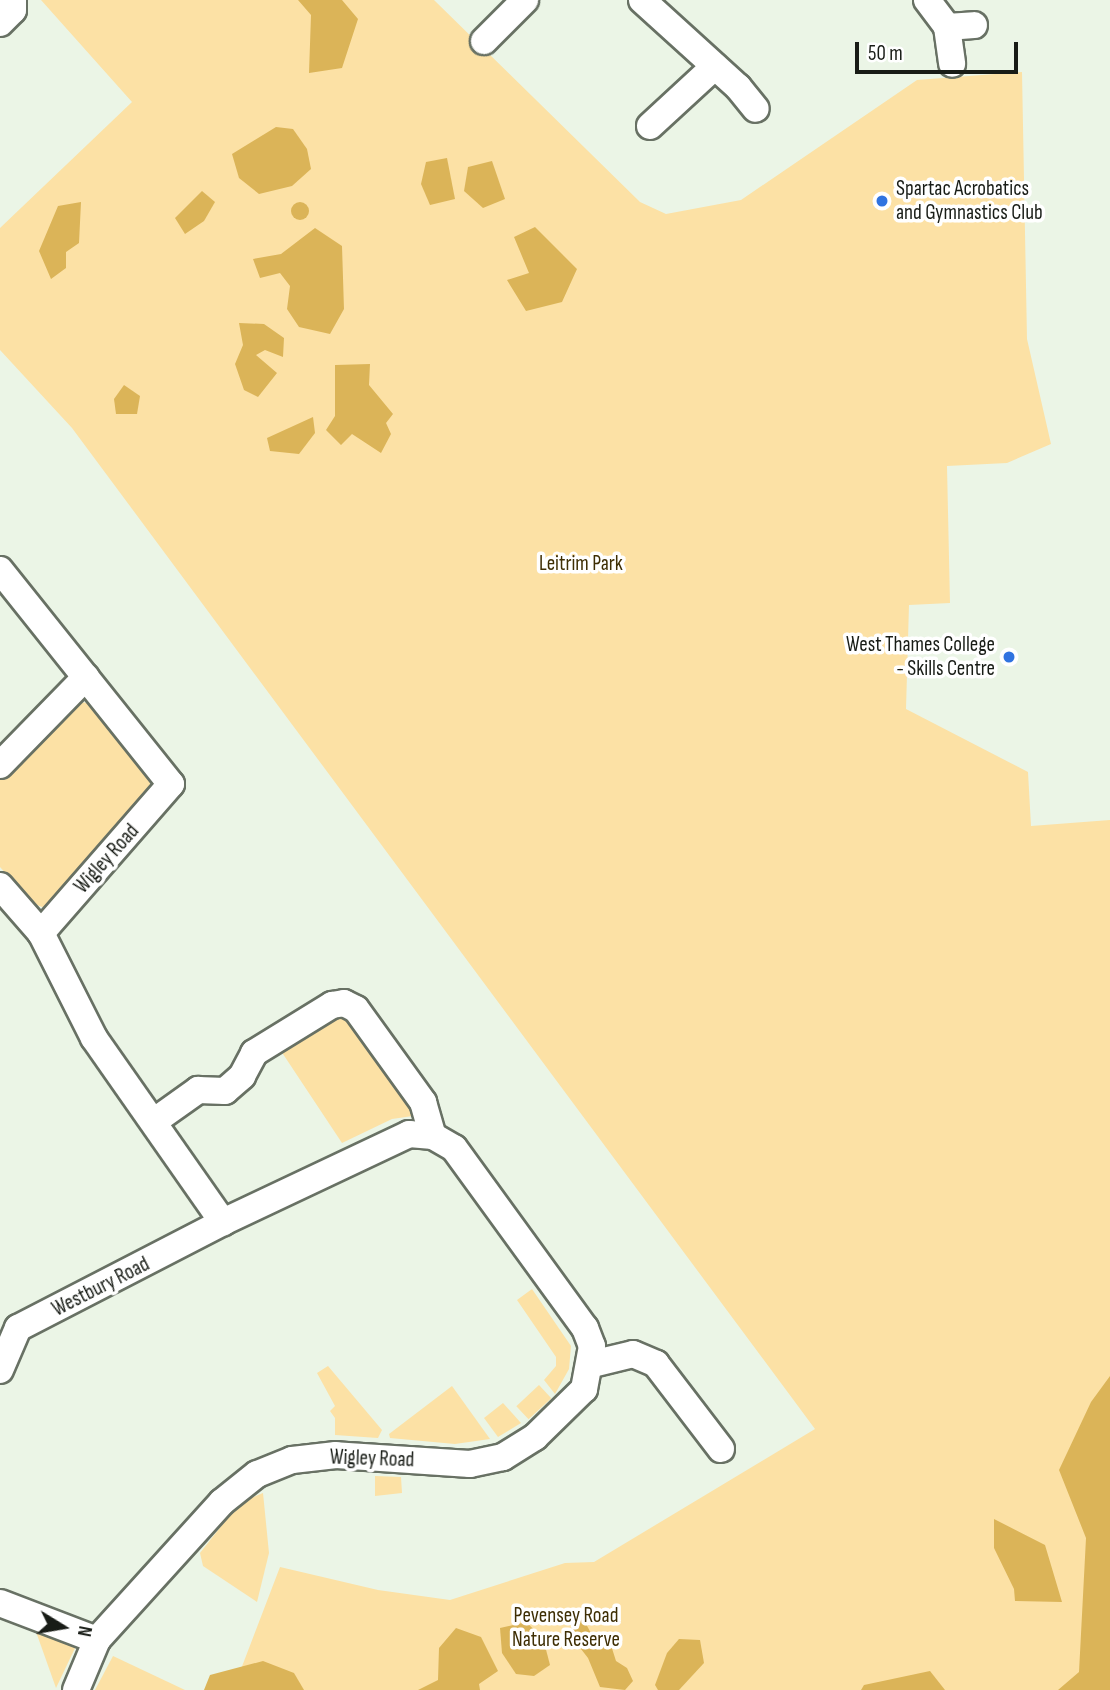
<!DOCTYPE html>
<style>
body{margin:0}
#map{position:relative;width:1110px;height:1690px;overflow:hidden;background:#ebf5e6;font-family:"Sofia Sans Condensed",sans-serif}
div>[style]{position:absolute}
.green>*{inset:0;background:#fce1a5;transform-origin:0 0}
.forest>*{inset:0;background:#dbb458}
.round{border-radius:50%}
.roads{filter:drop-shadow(2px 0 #687164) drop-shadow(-2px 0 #687164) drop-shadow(0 2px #687164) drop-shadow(0 -2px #687164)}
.street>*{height:26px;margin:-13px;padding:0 13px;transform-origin:13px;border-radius:13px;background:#fff}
.dots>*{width:19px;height:19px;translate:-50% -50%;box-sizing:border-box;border:4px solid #fff;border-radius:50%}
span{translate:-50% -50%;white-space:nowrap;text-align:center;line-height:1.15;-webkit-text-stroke:7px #fff;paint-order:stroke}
.poi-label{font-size:21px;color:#181c16}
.left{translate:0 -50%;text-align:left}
.right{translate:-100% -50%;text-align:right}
.park-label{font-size:21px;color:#3e2e04}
.street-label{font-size:21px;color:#181c16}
.north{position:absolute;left:28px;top:1592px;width:70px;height:70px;-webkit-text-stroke:5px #fff;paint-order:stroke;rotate:101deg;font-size:19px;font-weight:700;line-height:28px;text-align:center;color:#181c16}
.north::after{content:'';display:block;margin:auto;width:24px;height:32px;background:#181c16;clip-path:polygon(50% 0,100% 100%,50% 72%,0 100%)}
.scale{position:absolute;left:855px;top:42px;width:163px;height:32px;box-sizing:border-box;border:4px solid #181c16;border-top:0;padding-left:9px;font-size:21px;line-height:24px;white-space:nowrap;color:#181c16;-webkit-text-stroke:5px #fff;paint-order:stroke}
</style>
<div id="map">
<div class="green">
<div style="clip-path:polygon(41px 0,434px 0,640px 202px,666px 214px,741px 200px,917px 80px,1022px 72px,1027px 339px,1051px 444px,1007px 463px,947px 466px,950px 603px,909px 605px,906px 709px,1028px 772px,1031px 826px,1110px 820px,1110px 1690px,233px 1690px,280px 1567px,378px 1590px,450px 1600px,565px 1563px,594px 1562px,815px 1429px,72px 428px,0 350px,0 228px,132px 102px)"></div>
<div style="clip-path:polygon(79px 702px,97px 704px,150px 770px,150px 786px,147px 797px,54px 906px,42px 907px,32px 903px,0 867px,0 780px)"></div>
<div style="clip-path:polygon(346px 1012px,416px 1103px,413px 1116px,392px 1119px,342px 1143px,279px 1048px)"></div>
<div style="clip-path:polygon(532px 1289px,571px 1346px,569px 1369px,555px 1394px,544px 1380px,556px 1366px,556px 1357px,517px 1300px)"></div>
<div style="clip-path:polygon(328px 1366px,382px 1430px,378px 1438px,335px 1435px,335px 1418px,330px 1411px,335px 1406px,317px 1373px)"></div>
<div style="left:539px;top:1385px;width:18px;height:31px;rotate:47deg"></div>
<div style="clip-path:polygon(452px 1386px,490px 1439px,455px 1444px,390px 1438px,389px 1434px)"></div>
<div style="clip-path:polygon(503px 1403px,521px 1423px,498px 1437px,484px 1418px)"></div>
<div style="clip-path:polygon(375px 1476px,401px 1477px,402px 1493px,375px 1496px)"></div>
<div style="clip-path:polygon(263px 1493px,269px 1553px,257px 1602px,203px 1566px,200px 1553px,230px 1515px,246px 1500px)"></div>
<div style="clip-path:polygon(35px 1629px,76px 1646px,56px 1688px)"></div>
<div style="clip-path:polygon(113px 1656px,185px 1690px,95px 1690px)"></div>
</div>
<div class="forest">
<div style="clip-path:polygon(298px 0,342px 0,358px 19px,342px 68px,309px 73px,311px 15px)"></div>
<div style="clip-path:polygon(276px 127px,293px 129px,307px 149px,311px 169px,292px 186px,259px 194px,239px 178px,232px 154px)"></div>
<div style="clip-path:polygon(447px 158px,455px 199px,430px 205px,421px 184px,426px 162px)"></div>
<div style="clip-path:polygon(492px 161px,505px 199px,483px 208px,464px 191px,468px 167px)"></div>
<div style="clip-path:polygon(202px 191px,215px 202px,204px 221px,185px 234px,175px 218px)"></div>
<div class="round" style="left:291px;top:202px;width:18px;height:18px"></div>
<div style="clip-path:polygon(81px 202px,79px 243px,66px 252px,66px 268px,51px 279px,39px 251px,58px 206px)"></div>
<div style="clip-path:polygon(535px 227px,577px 269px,562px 302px,526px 311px,507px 280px,529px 273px,514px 237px)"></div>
<div style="clip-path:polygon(315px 228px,342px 246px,344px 309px,330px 334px,299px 327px,287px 309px,290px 286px,280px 273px,260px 278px,253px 259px,281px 254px)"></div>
<div style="clip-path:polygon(239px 323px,264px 324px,284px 338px,283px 357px,265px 350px,256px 355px,277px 373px,258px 397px,244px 390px,235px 364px,243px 345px)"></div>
<div style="clip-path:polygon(370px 364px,369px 385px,393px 414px,386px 423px,391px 434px,381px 453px,352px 434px,341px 445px,326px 430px,335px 416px,335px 365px)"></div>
<div style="clip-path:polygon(124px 385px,140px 396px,137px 414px,116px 414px,114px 399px)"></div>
<div style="clip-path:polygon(313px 417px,315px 433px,299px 454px,270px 451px,267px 438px)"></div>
<div style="clip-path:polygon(1110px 1376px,1110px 1690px,1058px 1690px,1079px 1672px,1086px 1538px,1059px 1470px,1091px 1402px)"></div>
<div style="clip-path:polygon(994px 1519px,1045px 1545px,1062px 1602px,1015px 1601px,1014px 1589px,994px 1548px)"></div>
<div style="clip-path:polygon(584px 1620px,594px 1639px,610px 1642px,616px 1661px,627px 1668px,633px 1681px,625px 1690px,600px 1687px,588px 1658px,574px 1640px,570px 1621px)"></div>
<div style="clip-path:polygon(526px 1622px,543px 1638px,550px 1665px,534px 1676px,516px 1674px,502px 1653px,500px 1628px)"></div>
<div style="clip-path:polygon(456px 1628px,481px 1637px,498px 1671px,479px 1684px,480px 1690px,418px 1690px,438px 1680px,439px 1648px)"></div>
<div style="clip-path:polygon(679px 1639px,700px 1640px,704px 1663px,679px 1690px,658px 1690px,655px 1685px,667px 1653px)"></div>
<div style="clip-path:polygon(263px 1661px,294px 1673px,304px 1690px,204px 1690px,210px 1675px)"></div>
<div style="clip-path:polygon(930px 1671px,945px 1690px,861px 1690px,864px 1685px)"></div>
</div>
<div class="roads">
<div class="street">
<div style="left:642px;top:0;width:130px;rotate:42.2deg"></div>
<div style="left:738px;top:87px;width:28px;rotate:51deg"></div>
<div style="left:927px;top:0;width:34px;rotate:53deg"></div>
<div style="left:947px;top:27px;width:37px;rotate:82deg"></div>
<div style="left:0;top:23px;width:18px;rotate:-45deg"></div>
<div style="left:13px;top:10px;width:10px;rotate:-90deg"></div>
<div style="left:947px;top:27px;width:27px;rotate:-4deg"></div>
<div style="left:484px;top:41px;width:58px;rotate:-45deg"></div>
<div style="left:650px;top:126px;width:88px;rotate:-42.7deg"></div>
<div style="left:0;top:570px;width:274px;rotate:51.4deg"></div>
<div style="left:171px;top:784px;width:198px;rotate:131.1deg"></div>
<div style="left:41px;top:933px;width:118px;rotate:63.2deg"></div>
<div style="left:94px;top:1038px;width:225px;rotate:55deg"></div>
<div style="left:223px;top:1222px;width:206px;rotate:-25.3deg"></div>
<div style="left:409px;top:1134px;width:24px;rotate:5deg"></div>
<div style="left:433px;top:1136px;width:24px;rotate:30deg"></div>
<div style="left:454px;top:1148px;width:223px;rotate:54deg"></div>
<div style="left:585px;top:1328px;width:19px;rotate:69deg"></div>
<div style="left:592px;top:1346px;width:44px;rotate:100.5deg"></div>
<div style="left:584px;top:1389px;width:69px;rotate:135.6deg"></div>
<div style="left:535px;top:1437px;width:38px;rotate:148deg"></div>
<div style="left:503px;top:1457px;width:34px;rotate:168deg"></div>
<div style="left:470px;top:1464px;width:134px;rotate:-176.2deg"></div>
<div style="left:336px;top:1455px;width:44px;rotate:173.5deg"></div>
<div style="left:292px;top:1460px;width:38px;rotate:158deg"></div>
<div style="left:257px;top:1474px;width:45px;rotate:141.3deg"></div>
<div style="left:222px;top:1502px;width:186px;rotate:132.2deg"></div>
<div style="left:97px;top:1640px;width:54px;rotate:112.8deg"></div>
<div style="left:0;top:765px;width:123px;rotate:-45.7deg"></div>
<div style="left:0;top:886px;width:62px;rotate:48.9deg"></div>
<div style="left:156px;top:1120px;width:52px;rotate:-35.5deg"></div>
<div style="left:198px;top:1090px;width:27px;rotate:2deg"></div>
<div style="left:225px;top:1091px;width:23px;rotate:-41deg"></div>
<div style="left:242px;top:1076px;width:26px;rotate:-62deg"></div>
<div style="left:254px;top:1053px;width:92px;rotate:-31.6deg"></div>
<div style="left:332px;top:1005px;width:12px;rotate:-9deg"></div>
<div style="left:344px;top:1003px;width:13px;rotate:27deg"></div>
<div style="left:356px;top:1009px;width:115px;rotate:54.2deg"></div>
<div style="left:423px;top:1102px;width:35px;rotate:74deg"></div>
<div style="left:592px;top:1364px;width:42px;rotate:-13.7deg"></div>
<div style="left:633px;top:1354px;width:25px;rotate:23deg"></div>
<div style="left:656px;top:1364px;width:107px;rotate:52.6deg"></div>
<div style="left:0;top:1370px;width:46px;rotate:-66.8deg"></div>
<div style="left:18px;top:1328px;width:231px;rotate:-27.3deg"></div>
<div style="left:0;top:1603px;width:104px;rotate:20.9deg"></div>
</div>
</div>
<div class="dots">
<div style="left:882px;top:201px;background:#3073e0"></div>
<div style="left:1009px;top:657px;background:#3073e0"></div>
</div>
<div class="poi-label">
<span class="left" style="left:896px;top:201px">Spartac Acrobatics<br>and Gymnastics Club</span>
<span class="right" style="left:995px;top:657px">West Thames College<br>- Skills Centre</span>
</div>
<div class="park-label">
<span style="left:581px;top:564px">Leitrim Park</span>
<span style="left:566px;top:1628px">Pevensey Road<br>Nature Reserve</span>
</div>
<div class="street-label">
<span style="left:107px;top:859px;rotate:-48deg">Wigley Road</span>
<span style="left:101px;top:1287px;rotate:-27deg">Westbury Road</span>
<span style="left:372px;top:1459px;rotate:2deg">Wigley Road</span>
</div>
<div class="north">N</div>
<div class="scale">50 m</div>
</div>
